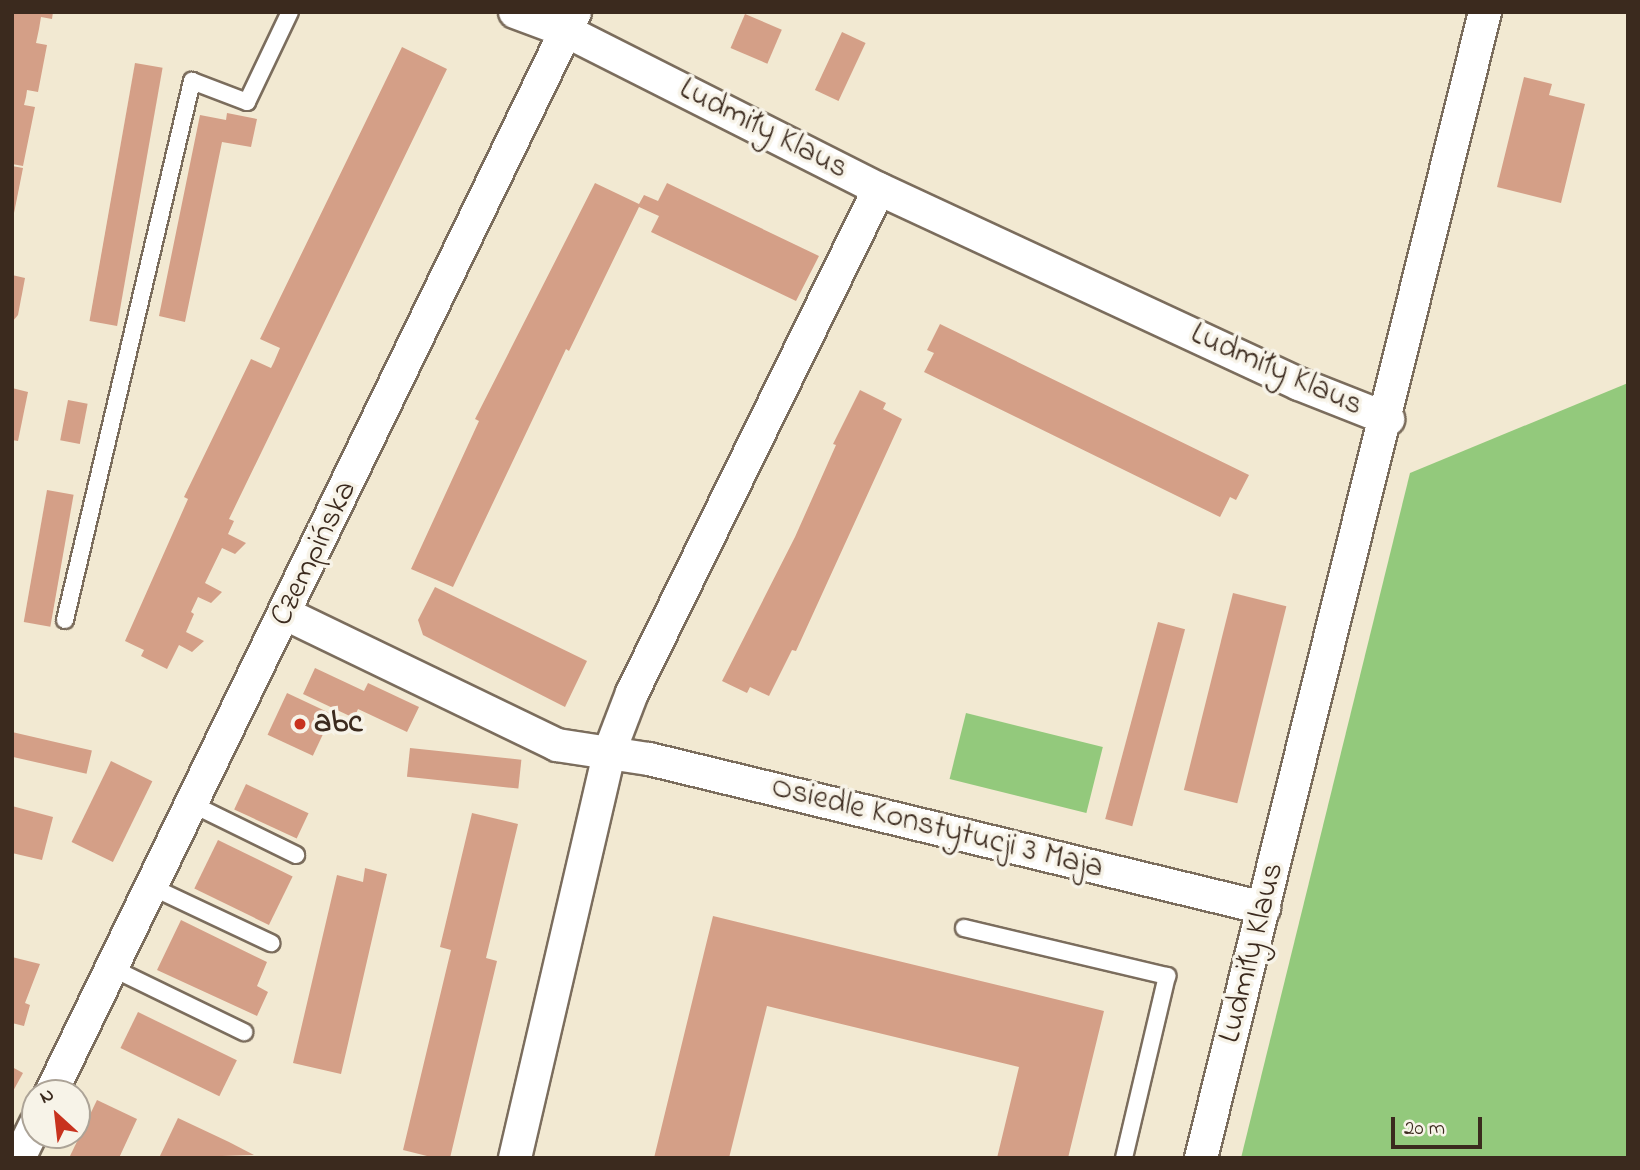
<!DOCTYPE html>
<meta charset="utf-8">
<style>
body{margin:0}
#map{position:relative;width:1640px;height:1170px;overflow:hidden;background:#f2e9d2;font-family:"Indie Flower",sans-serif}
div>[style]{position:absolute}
.green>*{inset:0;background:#93c97c;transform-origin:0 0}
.building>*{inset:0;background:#d49f87;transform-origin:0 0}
.roads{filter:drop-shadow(2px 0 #7b6d5d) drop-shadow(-2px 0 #7b6d5d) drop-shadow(0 2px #7b6d5d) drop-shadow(0 -2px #7b6d5d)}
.lane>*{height:16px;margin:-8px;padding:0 8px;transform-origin:8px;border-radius:8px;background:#fff}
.street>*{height:32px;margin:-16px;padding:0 16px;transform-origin:16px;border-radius:16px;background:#fff}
.dots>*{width:19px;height:19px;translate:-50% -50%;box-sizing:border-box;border:4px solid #f7f3e8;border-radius:50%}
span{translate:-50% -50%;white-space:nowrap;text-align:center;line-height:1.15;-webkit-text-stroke:7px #f7f3e8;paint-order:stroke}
.street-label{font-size:32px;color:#3b2a1e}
.poi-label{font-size:32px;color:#3b2a1e;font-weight:700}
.left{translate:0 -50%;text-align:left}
.frame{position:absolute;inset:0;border:14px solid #3b2a1e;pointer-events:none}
.north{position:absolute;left:21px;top:1079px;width:70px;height:70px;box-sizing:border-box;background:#f7f3e8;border:2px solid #aca397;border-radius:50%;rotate:333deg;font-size:19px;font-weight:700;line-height:28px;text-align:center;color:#3b2a1e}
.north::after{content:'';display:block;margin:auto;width:24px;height:32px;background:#c8321e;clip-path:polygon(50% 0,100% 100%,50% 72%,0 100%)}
.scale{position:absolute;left:1391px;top:1117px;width:91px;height:32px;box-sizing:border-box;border:4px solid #3b2a1e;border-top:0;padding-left:9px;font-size:21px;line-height:24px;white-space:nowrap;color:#3b2a1e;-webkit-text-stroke:5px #f7f3e8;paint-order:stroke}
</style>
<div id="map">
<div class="green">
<div style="clip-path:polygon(1628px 383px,1628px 1158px,1241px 1158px,1410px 473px)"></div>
<div style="left:966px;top:713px;width:141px;height:68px;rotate:14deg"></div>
</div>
<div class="building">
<div style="clip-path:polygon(12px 12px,53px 12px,52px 19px,41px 17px,39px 29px,36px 43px,47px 45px,38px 92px,27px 90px,26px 97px,24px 105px,35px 107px,23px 166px,12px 164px)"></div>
<div style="left:745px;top:14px;width:40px;height:37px;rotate:23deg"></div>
<div style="left:842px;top:32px;width:26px;height:64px;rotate:25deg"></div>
<div style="clip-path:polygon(402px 47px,447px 69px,229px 519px,234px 521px,228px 534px,246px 543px,235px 554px,222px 548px,205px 583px,222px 592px,211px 603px,198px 597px,191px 612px,194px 614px,186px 632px,204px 641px,192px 652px,179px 645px,167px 669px,141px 656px,144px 650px,125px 641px,188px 499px,184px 497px,251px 359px,271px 368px,274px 362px,280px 348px,260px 339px)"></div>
<div style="left:135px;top:63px;width:28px;height:262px;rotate:10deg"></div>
<div style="clip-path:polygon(1524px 77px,1552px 84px,1549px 95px,1585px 104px,1561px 203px,1497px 187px)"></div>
<div style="clip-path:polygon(227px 113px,257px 119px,251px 147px,222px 142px,185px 322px,159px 316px,200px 115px,226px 120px)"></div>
<div style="clip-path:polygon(12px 166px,23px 168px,13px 218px,12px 218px)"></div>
<div style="clip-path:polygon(595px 183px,639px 204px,644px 195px,658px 201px,667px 183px,819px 256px,796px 301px,651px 232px,659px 216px,639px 207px,569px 351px,566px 349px,453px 587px,411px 569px,479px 421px,475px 419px)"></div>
<div style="clip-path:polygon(12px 275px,25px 278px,18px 315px,12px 322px)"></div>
<div style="clip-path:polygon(940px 324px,1249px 475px,1236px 500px,1230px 497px,1220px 517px,924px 372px,934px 353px,927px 350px)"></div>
<div style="clip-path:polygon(12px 388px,28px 392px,18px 441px,12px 440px)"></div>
<div style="clip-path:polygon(860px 390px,886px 403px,883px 409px,902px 419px,796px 651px,792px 650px,769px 696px,750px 687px,747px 693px,722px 681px,795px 537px,836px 445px,833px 444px)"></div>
<div style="left:68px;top:400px;width:20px;height:41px;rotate:11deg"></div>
<div style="left:47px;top:490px;width:27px;height:134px;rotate:10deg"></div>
<div style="clip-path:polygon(435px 587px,587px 661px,565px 707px,423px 635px,418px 620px)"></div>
<div style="left:1233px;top:593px;width:55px;height:203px;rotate:14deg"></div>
<div style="left:1158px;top:622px;width:28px;height:204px;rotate:15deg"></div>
<div style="clip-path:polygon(315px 668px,364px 691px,368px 683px,419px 707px,407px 732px,358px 709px,354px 718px,303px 694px)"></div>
<div style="left:287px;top:693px;width:50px;height:46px;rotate:25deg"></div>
<div style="left:12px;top:732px;width:82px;height:24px;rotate:13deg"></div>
<div style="left:410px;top:748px;width:112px;height:29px;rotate:6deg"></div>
<div style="left:111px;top:761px;width:46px;height:90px;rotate:26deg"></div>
<div style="left:246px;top:784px;width:69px;height:28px;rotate:25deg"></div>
<div style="clip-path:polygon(12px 806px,53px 817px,42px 860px,12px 853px)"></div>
<div style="clip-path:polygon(472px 813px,518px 824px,486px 958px,497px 961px,450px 1158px,435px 1158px,403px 1150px,451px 950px,440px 947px)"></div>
<div style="left:218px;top:840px;width:83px;height:54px;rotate:26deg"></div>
<div style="clip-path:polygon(365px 868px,387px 874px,341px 1074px,293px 1063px,337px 875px,363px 882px)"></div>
<div style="clip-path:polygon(713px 916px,1104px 1011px,1068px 1158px,997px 1158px,1019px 1067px,767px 1006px,729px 1158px,654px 1158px)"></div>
<div style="clip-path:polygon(181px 920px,267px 962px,257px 986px,268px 992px,257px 1016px,157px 970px)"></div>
<div style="clip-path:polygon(12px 957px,40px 964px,25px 1003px,30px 1005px,24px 1026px,12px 1023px)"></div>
<div style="left:138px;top:1012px;width:110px;height:40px;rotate:26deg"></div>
<div style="clip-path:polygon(12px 1067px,23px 1073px,12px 1093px)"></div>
<div style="clip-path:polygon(97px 1100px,137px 1119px,119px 1158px,73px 1158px,70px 1156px)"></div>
<div style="clip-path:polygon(178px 1118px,229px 1142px,254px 1155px,159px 1158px)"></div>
</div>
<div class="roads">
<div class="lane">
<div style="left:65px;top:620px;width:554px;rotate:-76.74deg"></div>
<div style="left:192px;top:81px;width:59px;rotate:20.9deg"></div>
<div style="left:247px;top:102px;width:100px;rotate:-64.5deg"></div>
<div style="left:192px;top:804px;width:116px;rotate:26.1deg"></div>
<div style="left:152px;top:887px;width:132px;rotate:25.2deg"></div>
<div style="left:964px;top:928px;width:209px;rotate:13.3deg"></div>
<div style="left:1167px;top:976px;width:187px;rotate:103.3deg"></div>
<div style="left:112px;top:968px;width:147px;rotate:25.9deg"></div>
</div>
<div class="street">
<div style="left:515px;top:12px;width:54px;rotate:20.4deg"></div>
<div style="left:566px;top:31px;width:351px;rotate:26.8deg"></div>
<div style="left:879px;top:189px;width:463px;rotate:24.9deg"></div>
<div style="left:1299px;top:384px;width:96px;rotate:21.5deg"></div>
<div style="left:286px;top:614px;width:301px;rotate:25.8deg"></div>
<div style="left:557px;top:745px;width:93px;rotate:8.7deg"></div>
<div style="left:649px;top:759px;width:633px;rotate:13.62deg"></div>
<div style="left:51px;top:1093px;width:1201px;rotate:-64.14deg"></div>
<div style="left:19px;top:1158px;width:37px;rotate:-64deg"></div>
<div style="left:515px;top:1158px;width:416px;rotate:-76.9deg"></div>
<div style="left:609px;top:753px;width:64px;rotate:-69deg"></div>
<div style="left:632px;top:693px;width:561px;rotate:-63.89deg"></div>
<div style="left:1201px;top:1158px;width:1181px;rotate:-76.08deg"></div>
</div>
</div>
<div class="dots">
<div style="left:300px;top:724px;background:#c8321e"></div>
</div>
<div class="street-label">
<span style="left:763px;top:130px;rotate:27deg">Ludmiły Klaus</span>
<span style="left:1276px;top:371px;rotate:24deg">Ludmiły Klaus</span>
<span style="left:315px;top:554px;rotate:-64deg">Czempińska</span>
<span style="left:937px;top:829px;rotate:14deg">Osiedle Konstytucji 3 Maja</span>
<span style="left:1253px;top:953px;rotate:-76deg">Ludmiły Klaus</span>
</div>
<div class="poi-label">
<span class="left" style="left:314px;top:724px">abc</span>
</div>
<div class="frame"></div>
<div class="north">N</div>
<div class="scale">20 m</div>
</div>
